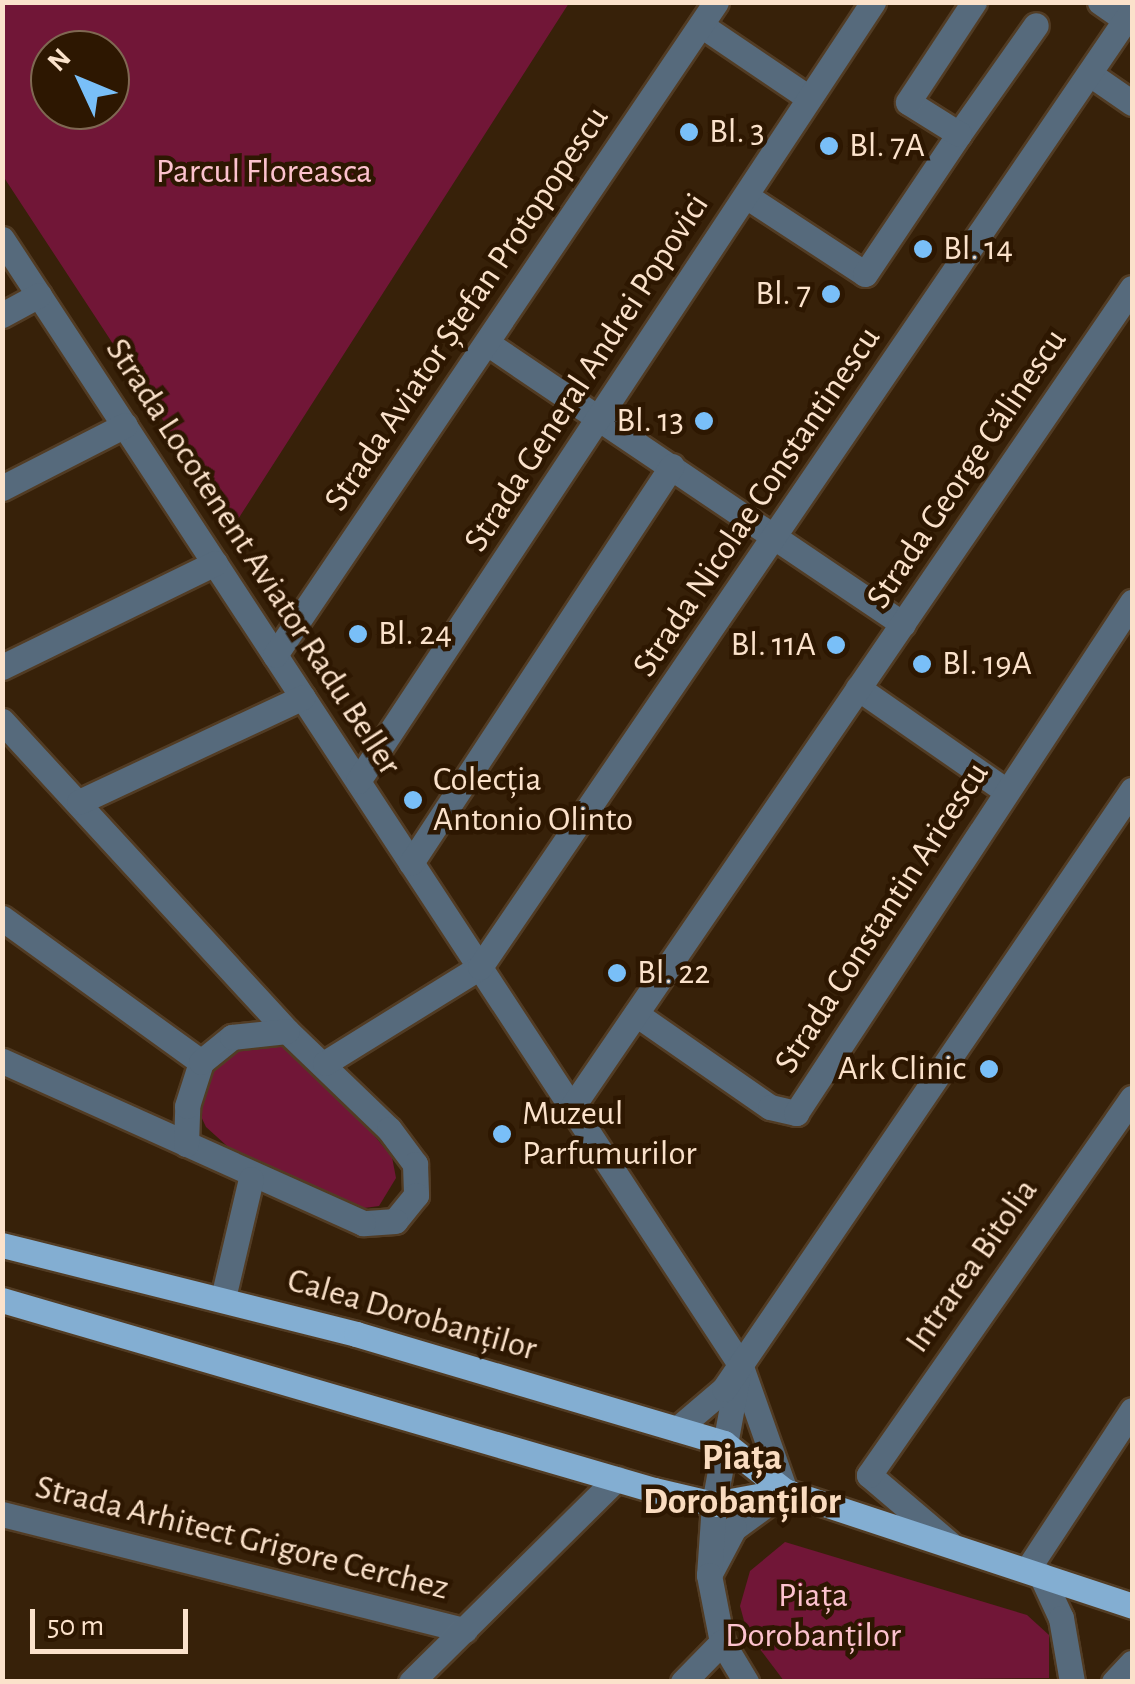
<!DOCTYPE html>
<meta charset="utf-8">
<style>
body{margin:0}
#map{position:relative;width:1135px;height:1684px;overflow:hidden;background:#372109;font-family:"Alegreya Sans",sans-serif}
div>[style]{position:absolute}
.green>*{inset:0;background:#711637}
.roads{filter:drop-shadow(2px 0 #523c24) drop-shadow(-2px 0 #523c24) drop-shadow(0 2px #523c24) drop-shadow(0 -2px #523c24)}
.minor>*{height:25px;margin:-12.5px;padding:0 12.5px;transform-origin:12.5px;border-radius:12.5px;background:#566a7c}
.major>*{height:25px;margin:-12.5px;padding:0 12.5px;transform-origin:12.5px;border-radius:12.5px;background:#83aed2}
.dots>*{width:28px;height:28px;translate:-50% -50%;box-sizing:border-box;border:5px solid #2d1701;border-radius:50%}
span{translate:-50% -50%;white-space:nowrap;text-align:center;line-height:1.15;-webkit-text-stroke:9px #2d1701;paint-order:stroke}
.poi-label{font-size:35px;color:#fbe2cb}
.left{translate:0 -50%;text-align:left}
.right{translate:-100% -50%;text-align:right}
.park-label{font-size:35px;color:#fdc2ce}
.street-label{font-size:35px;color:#fbe2cb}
.neighbourhood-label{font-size:38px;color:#fadcc0;font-weight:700}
.frame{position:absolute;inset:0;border:5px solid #fbe2cb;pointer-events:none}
.north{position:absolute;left:30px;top:30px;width:100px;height:100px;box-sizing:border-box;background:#2d1701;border:2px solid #7f6852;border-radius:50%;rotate:314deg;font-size:28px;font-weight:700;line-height:40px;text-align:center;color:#fbe2cb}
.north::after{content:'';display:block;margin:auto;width:35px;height:45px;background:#79bff8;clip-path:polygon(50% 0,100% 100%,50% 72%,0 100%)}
.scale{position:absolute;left:30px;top:1609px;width:158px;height:45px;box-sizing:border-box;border:5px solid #fbe2cb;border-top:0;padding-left:12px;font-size:30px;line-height:35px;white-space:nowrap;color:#fbe2cb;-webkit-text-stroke:8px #2d1701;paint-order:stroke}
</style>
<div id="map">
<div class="green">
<div style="clip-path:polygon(evenodd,3px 2px,569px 3px,233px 527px,3px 176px,3px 2px,50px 50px,110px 50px,110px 110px,50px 110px,50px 50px)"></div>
<div style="clip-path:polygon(275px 1038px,314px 1063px,392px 1157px,396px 1178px,379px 1206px,357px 1209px,236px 1154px,206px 1127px,198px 1110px,200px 1087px,219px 1052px)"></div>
<div style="clip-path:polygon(785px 1542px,1027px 1615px,1049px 1635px,1049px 1678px,784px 1681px,747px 1632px,740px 1606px,750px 1571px)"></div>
</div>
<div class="roads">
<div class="minor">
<div style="left:1100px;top:2px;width:32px;rotate:35deg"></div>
<div style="left:701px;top:25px;width:130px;rotate:34.1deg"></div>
<div style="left:1090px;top:74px;width:51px;rotate:34.6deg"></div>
<div style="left:959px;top:134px;width:133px;rotate:-54.8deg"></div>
<div style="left:746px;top:196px;width:142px;rotate:33.2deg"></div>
<div style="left:865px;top:274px;width:169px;rotate:-56.1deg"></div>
<div style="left:959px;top:134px;width:60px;rotate:-147.9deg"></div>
<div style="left:908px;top:102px;width:120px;rotate:-56.6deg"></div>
<div style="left:2px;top:239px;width:1345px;rotate:56.74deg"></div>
<div style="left:740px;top:1364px;width:135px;rotate:70.5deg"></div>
<div style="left:785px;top:1491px;width:63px;rotate:144deg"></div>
<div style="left:734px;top:1528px;width:53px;rotate:118deg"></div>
<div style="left:2px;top:315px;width:42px;rotate:-28.4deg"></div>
<div style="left:487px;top:343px;width:502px;rotate:34.04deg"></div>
<div style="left:2px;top:488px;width:138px;rotate:-27.1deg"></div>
<div style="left:275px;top:655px;width:788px;rotate:-55.97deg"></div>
<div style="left:2px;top:667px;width:237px;rotate:-26deg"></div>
<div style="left:858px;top:688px;width:180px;rotate:34.8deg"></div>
<div style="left:2px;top:721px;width:421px;rotate:47.4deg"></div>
<div style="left:287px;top:1031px;width:141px;rotate:43.9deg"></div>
<div style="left:389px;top:1129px;width:44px;rotate:53.4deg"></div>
<div style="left:415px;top:1164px;width:31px;rotate:88deg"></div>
<div style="left:416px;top:1195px;width:33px;rotate:129deg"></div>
<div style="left:395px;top:1221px;width:32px;rotate:176deg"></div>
<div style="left:363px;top:1223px;width:396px;rotate:-155.8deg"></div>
<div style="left:358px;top:781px;width:934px;rotate:-56.53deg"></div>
<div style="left:79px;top:802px;width:247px;rotate:-25.1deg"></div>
<div style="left:411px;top:863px;width:475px;rotate:-56.7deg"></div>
<div style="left:2px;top:918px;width:246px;rotate:35.9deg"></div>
<div style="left:636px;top:1014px;width:163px;rotate:34.8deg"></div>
<div style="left:770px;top:1107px;width:27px;rotate:13deg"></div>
<div style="left:796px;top:1113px;width:612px;rotate:-56.67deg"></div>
<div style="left:325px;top:1063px;width:182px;rotate:-31.8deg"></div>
<div style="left:480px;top:967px;width:1158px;rotate:-55.73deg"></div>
<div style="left:572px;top:1107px;width:992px;rotate:-55.64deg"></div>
<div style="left:186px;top:1144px;width:38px;rotate:-88deg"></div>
<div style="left:187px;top:1106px;width:46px;rotate:-72.3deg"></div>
<div style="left:201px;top:1062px;width:40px;rotate:-39deg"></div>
<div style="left:232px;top:1037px;width:55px;rotate:-6.2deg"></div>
<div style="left:223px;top:1298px;width:122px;rotate:-76.8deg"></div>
<div style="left:738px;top:1374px;width:132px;rotate:100.5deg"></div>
<div style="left:714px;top:1504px;width:71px;rotate:94deg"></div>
<div style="left:709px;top:1575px;width:68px;rotate:79deg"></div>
<div style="left:722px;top:1642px;width:47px;rotate:59deg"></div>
<div style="left:677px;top:1429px;width:62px;rotate:-40.4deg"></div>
<div style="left:724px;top:1389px;width:725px;rotate:-55.74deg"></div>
<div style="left:2px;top:1514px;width:477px;rotate:14.1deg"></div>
<div style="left:949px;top:1543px;width:105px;rotate:-139.6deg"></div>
<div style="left:869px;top:1475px;width:460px;rotate:-55.1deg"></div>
<div style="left:1027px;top:1570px;width:191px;rotate:-56.7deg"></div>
<div style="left:1041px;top:1575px;width:47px;rotate:65.1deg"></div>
<div style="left:1061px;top:1618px;width:65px;rotate:80.2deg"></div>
<div style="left:411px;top:1682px;width:289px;rotate:-44.7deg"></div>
<div style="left:683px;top:1682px;width:56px;rotate:-45.7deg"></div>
<div style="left:1114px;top:1682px;width:26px;rotate:-47deg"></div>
</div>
<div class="major">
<div style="left:2px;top:1245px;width:365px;rotate:14.1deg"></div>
<div style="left:356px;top:1334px;width:384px;rotate:16.5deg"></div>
<div style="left:724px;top:1443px;width:78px;rotate:38.2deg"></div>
<div style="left:785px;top:1491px;width:366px;rotate:18.3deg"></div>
<div style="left:2px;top:1300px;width:679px;rotate:16.25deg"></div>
<div style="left:654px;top:1490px;width:62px;rotate:13.1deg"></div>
<div style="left:714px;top:1504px;width:72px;rotate:-10.4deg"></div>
</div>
</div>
<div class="dots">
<div style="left:689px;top:132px;background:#79bff8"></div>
<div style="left:829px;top:146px;background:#79bff8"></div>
<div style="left:923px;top:249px;background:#79bff8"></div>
<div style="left:831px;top:294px;background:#79bff8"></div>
<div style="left:704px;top:421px;background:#79bff8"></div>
<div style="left:358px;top:634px;background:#79bff8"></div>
<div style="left:836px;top:645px;background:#79bff8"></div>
<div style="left:922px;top:664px;background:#79bff8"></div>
<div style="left:413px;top:800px;background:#79bff8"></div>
<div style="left:617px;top:973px;background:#79bff8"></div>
<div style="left:989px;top:1069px;background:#79bff8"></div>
<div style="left:502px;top:1134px;background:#79bff8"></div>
</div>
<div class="poi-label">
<span class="left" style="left:709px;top:132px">Bl. 3</span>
<span class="left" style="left:849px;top:146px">Bl. 7A</span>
<span class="left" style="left:943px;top:249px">Bl. 14</span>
<span class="right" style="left:811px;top:294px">Bl. 7</span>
<span class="right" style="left:684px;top:421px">Bl. 13</span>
<span class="left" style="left:378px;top:634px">Bl. 24</span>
<span class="right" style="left:816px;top:645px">Bl. 11A</span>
<span class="left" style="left:942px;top:664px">Bl. 19A</span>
<span class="left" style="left:433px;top:800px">Colecția<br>Antonio Olinto</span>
<span class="left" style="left:637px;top:973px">Bl. 22</span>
<span class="right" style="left:966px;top:1069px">Ark Clinic</span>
<span class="left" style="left:522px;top:1134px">Muzeul<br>Parfumurilor</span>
</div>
<div class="park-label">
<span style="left:264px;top:172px">Parcul Floreasca</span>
<span style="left:813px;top:1616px">Piața<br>Dorobanților</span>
</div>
<div class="street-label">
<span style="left:467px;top:309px;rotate:-56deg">Strada Aviator Ștefan Protopopescu</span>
<span style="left:587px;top:373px;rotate:-57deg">Strada General Andrei Popovici</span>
<span style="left:967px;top:469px;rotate:-56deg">Strada George Călinescu</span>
<span style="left:757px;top:502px;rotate:-56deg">Strada Nicolae Constantinescu</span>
<span style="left:253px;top:557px;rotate:57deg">Strada Locotenent Aviator Radu Beller</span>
<span style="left:882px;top:918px;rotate:-57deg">Strada Constantin Aricescu</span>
<span style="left:972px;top:1266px;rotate:-55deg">Intrarea Bitolia</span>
<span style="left:412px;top:1315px;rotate:16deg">Calea Dorobanților</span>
<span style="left:242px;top:1538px;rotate:14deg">Strada Arhitect Grigore Cerchez</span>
</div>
<div class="neighbourhood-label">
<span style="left:742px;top:1481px">Piața<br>Dorobanților</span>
</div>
<div class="frame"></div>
<div class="north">N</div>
<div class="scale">50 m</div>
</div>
